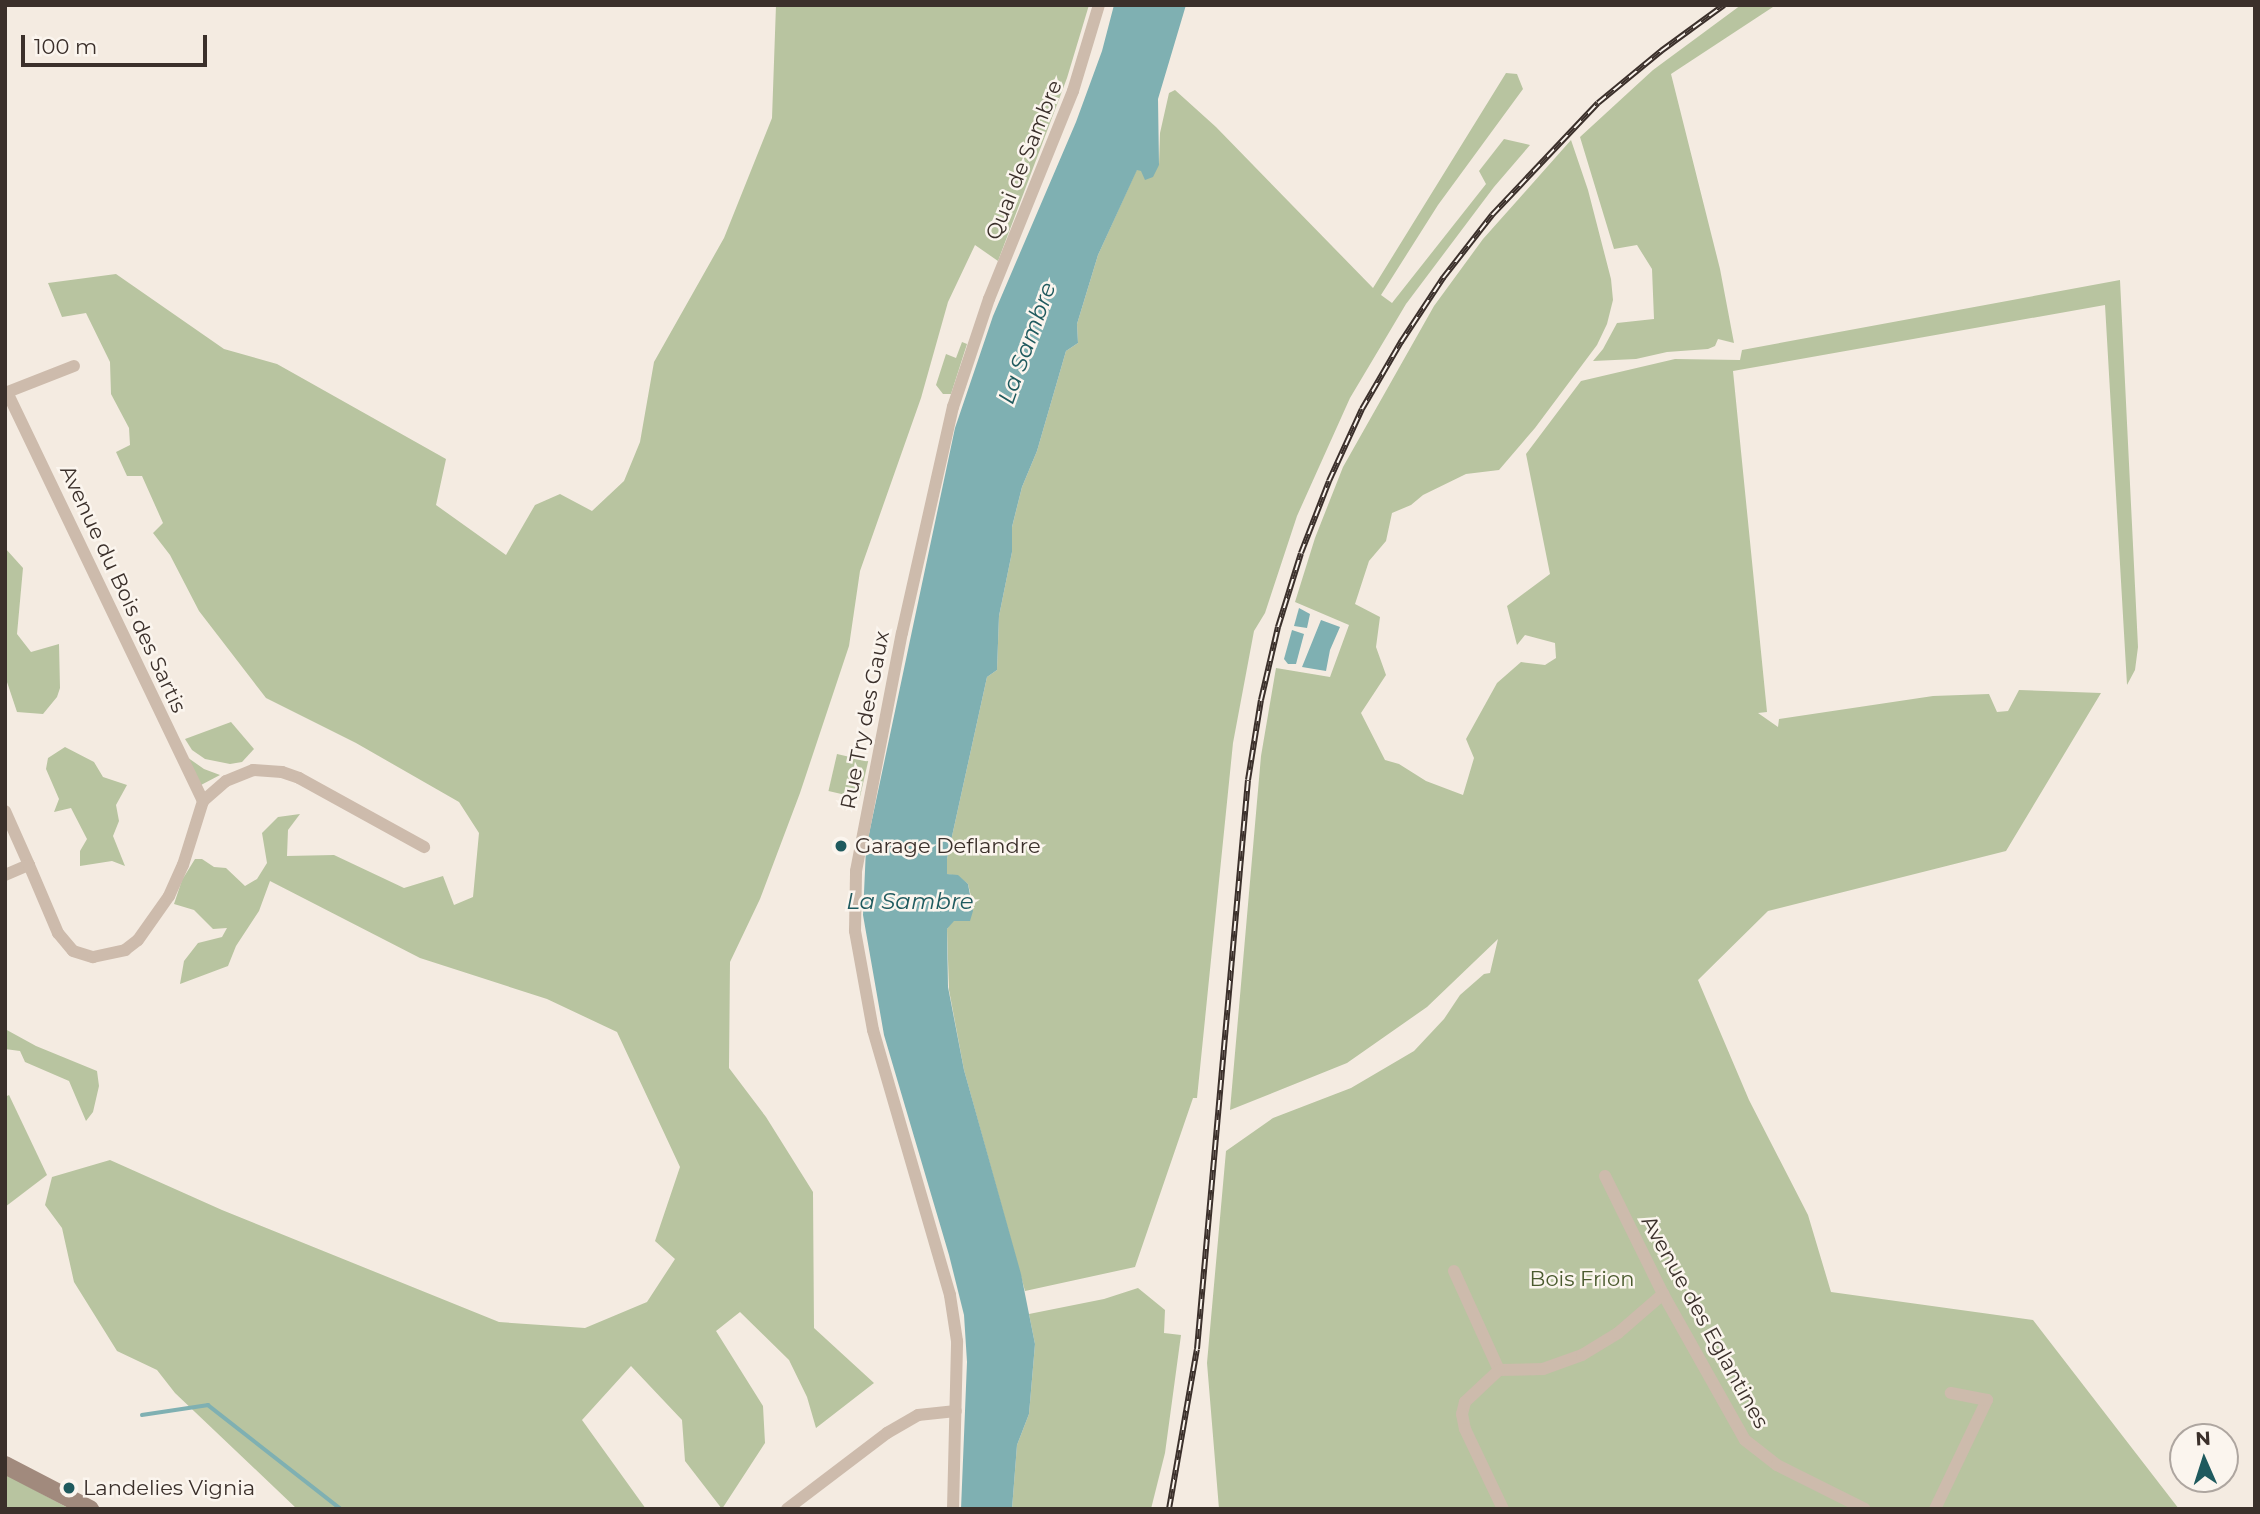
<!DOCTYPE html>
<style>
body{margin:0}
#map{position:relative;width:2260px;height:1514px;overflow:hidden;background:#f4ebe1;font-family:Montserrat,sans-serif}
div>[style]{position:absolute}
.green>*{inset:0;background:#b8c4a0;transform-origin:0 0}
.water>*{inset:0;background:#7fb0b2}
.stream>*{height:3.5px;margin:-1.75px;padding:0 1.75px;transform-origin:1.75px;border-radius:1.75px;background:#7fb0b2}
.street>*{height:12px;margin:-6px;padding:0 6px;transform-origin:6px;border-radius:6px;background:#cdbbac}
.secondary>*{height:18px;margin:-9px;padding:0 9px;transform-origin:9px;border-radius:9px;background:#a18a7d}
.rail>*{height:6px;margin-top:-3px;transform-origin:0;background:repeating-linear-gradient(90deg,#fbf5ee 0 10px,#3b302b 0 20px);box-sizing:border-box;border-block:2px solid #3b302b}
.dots>*{width:19px;height:19px;translate:-50% -50%;box-sizing:border-box;border:4px solid #fbf5ee;border-radius:50%}
span{translate:-50% -50%;white-space:nowrap;text-align:center;line-height:1.15;-webkit-text-stroke:5px #fbf5ee;paint-order:stroke}
.street-label{font-size:21px;color:#3b302b}
.poi-label{font-size:21px;color:#3b302b}
.left{translate:0 -50%;text-align:left}
.park-label{font-size:21px;color:#4a5a2e}
.water-label{font-size:23px;color:#1f5a5e;font-style:italic}
.frame{position:absolute;inset:0;border:7px solid #3b302b;pointer-events:none}
.north{position:absolute;left:2169px;top:1423px;width:70px;height:70px;box-sizing:border-box;background:#fbf5ee;border:2px solid #aea6a0;border-radius:50%;rotate:357deg;font-size:19px;font-weight:700;line-height:28px;text-align:center;color:#3b302b}
.north::after{content:'';display:block;margin:auto;width:24px;height:32px;background:#1f5a5e;clip-path:polygon(50% 0,100% 100%,50% 72%,0 100%)}
.scale{position:absolute;left:21px;top:35px;width:186px;height:32px;box-sizing:border-box;border:4px solid #3b302b;border-top:0;padding-left:9px;font-size:21px;line-height:24px;white-space:nowrap;color:#3b302b;-webkit-text-stroke:5px #fbf5ee;paint-order:stroke}
</style>
<div id="map">
<div class="green">
<div style="clip-path:polygon(776px 5px,1089px 5px,1067px 78px,998px 261px,975px 245px,948px 302px,921px 398px,860px 571px,849px 646px,800px 793px,760px 899px,730px 962px,729px 1068px,766px 1117px,813px 1192px,814px 1328px,874px 1383px,816px 1428px,807px 1397px,789px 1360px,740px 1312px,716px 1331px,763px 1406px,765px 1443px,722px 1509px,685px 1461px,682px 1420px,631px 1366px,582px 1420px,646px 1509px,297px 1509px,175px 1393px,157px 1370px,117px 1351px,74px 1282px,62px 1228px,45px 1205px,52px 1177px,110px 1160px,222px 1210px,499px 1322px,585px 1328px,647px 1302px,675px 1259px,655px 1241px,680px 1167px,617px 1032px,547px 999px,420px 958px,270px 881px,259px 911px,236px 946px,228px 966px,180px 984px,184px 961px,198px 943px,222px 937px,227px 928px,213px 929px,194px 910px,174px 904px,182px 880px,195px 859px,202px 859px,214px 867px,226px 868px,245px 886px,257px 879px,267px 863px,262px 833px,278px 817px,300px 814px,288px 830px,287px 856px,334px 855px,404px 888px,443px 876px,454px 905px,473px 897px,479px 833px,459px 802px,356px 743px,266px 698px,199px 611px,170px 555px,153px 533px,163px 523px,142px 476px,127px 476px,116px 452px,130px 445px,129px 428px,111px 394px,110px 362px,86px 313px,62px 317px,48px 283px,116px 274px,224px 349px,277px 364px,446px 459px,436px 505px,506px 555px,535px 505px,560px 494px,592px 511px,624px 481px,640px 442px,654px 362px,724px 238px,772px 118px)"></div>
<div style="clip-path:polygon(1741px 5px,1776px 5px,1671px 74px,1720px 269px,1734px 343px,1718px 339px,1715px 346px,1708px 349px,1667px 352px,1636px 359px,1593px 361px,1603px 349px,1617px 323px,1654px 319px,1652px 269px,1637px 245px,1614px 249px,1580px 137px,1653px 70px)"></div>
<div style="clip-path:polygon(1506px 73px,1517px 74px,1523px 89px,1438px 205px,1381px 295px,1392px 303px,1486px 184px,1479px 171px,1504px 139px,1530px 145px,1494px 187px,1406px 304px,1350px 398px,1297px 516px,1265px 613px,1254px 631px,1233px 743px,1197px 1098px,1193px 1098px,1135px 1267px,1025px 1291px,964px 1070px,949px 990px,947px 929px,971px 896px,968px 884px,958px 876px,947px 874px,947px 859px,987px 677px,997px 670px,999px 616px,1012px 552px,1012px 527px,1022px 487px,1037px 451px,1066px 351px,1078px 343px,1077px 324px,1098px 255px,1137px 169px,1159px 165px,1160px 133px,1169px 93px,1175px 90px,1216px 127px,1373px 288px)"></div>
<div style="clip-path:polygon(1571px 140px,1588px 190px,1611px 279px,1613px 300px,1607px 324px,1597px 345px,1535px 428px,1499px 470px,1466px 474px,1423px 495px,1411px 505px,1392px 513px,1386px 541px,1369px 561px,1355px 604px,1380px 617px,1376px 647px,1386px 675px,1361px 713px,1385px 760px,1399px 764px,1426px 781px,1463px 795px,1474px 758px,1466px 739px,1497px 683px,1521px 662px,1545px 665px,1556px 658px,1555px 643px,1525px 635px,1517px 645px,1507px 606px,1550px 574px,1526px 454px,1581px 381px,1675px 359px,1740px 360px,1742px 350px,2120px 280px,2138px 647px,2135px 670px,2127px 685px,2105px 305px,1733px 371px,1767px 712px,1758px 713px,1778px 727px,1779px 719px,1933px 696px,1989px 694px,1997px 712px,2008px 711px,2019px 690px,2101px 693px,2006px 851px,1768px 911px,1698px 980px,1749px 1100px,1808px 1215px,1831px 1292px,2033px 1320px,2179px 1509px,1219px 1509px,1207px 1363px,1226px 1151px,1273px 1118px,1351px 1088px,1414px 1051px,1444px 1019px,1460px 995px,1484px 974px,1490px 973px,1498px 939px,1427px 1007px,1347px 1063px,1230px 1110px,1261px 756px,1276px 668px,1330px 677px,1349px 625px,1295px 602px,1315px 538px,1343px 467px,1434px 306px,1483px 239px)"></div>
<div style="clip-path:polygon(962px 342px,967px 344px,951px 394px,943px 394px,936px 385px,946px 354px,956px 358px)"></div>
<div style="clip-path:polygon(5px 548px,23px 568px,17px 634px,31px 652px,59px 644px,60px 688px,57px 697px,43px 714px,17px 712px,5px 676px)"></div>
<div style="clip-path:polygon(231px 722px,254px 749px,242px 762px,230px 764px,205px 759px,192px 750px,185px 739px)"></div>
<div style="clip-path:polygon(65px 747px,94px 762px,103px 777px,127px 785px,116px 805px,119px 821px,113px 836px,125px 866px,112px 861px,80px 866px,80px 851px,87px 839px,71px 808px,54px 812px,59px 799px,46px 769px,48px 758px)"></div>
<div style="left:837px;top:754px;width:32px;height:38px;rotate:13deg"></div>
<div style="clip-path:polygon(184px 755px,204px 769px,220px 775px,201px 785px)"></div>
<div style="clip-path:polygon(5px 1029px,36px 1046px,97px 1071px,99px 1086px,93px 1112px,86px 1121px,69px 1081px,25px 1062px,20px 1051px,5px 1049px)"></div>
<div style="clip-path:polygon(9px 1095px,47px 1175px,5px 1207px,5px 1097px)"></div>
<div style="clip-path:polygon(1138px 1288px,1165px 1310px,1164px 1333px,1181px 1335px,1165px 1453px,1151px 1509px,1012px 1509px,1017px 1445px,1029px 1414px,1035px 1344px,1029px 1314px,1104px 1299px)"></div>
<div style="clip-path:polygon(5px 1474px,70px 1509px,5px 1509px)"></div>
</div>
<div class="water">
<div style="clip-path:polygon(1114px 5px,1186px 5px,1158px 99px,1159px 165px,1153px 177px,1145px 180px,1141px 171px,1137px 170px,1098px 255px,1077px 324px,1078px 343px,1066px 351px,1037px 451px,1022px 487px,1012px 527px,1012px 552px,999px 616px,997px 670px,987px 677px,947px 859px,947px 874px,958px 875px,968px 884px,973px 911px,970px 921px,954px 921px,947px 929px,948px 987px,964px 1070px,1021px 1274px,1035px 1344px,1029px 1414px,1017px 1445px,1012px 1509px,961px 1509px,967px 1362px,964px 1315px,949px 1255px,884px 1035px,863px 915px,866px 848px,955px 428px,993px 316px,1076px 122px,1102px 51px)"></div>
<div style="clip-path:polygon(1299px 608px,1310px 614px,1307px 628px,1294px 626px)"></div>
<div style="clip-path:polygon(1321px 620px,1340px 627px,1330px 650px,1326px 671px,1302px 667px)"></div>
<div style="clip-path:polygon(1292px 630px,1304px 634px,1296px 664px,1288px 664px,1284px 659px)"></div>
</div>
<div class="stream">
<div style="left:142px;top:1415px;width:67px;rotate:-8.6deg"></div>
<div style="left:208px;top:1405px;width:169px;rotate:38deg"></div>
</div>
<div class="street">
<div style="left:7px;top:392px;width:454px;rotate:64.4deg"></div>
<div style="left:5px;top:393px;width:74px;rotate:-21.4deg"></div>
<div style="left:5px;top:811px;width:59px;rotate:66deg"></div>
<div style="left:5px;top:875px;width:26px;rotate:-23deg"></div>
<div style="left:29px;top:865px;width:74px;rotate:66.9deg"></div>
<div style="left:58px;top:933px;width:23px;rotate:50deg"></div>
<div style="left:73px;top:951px;width:21px;rotate:17deg"></div>
<div style="left:93px;top:957px;width:33px;rotate:-12deg"></div>
<div style="left:125px;top:950px;width:16px;rotate:-38deg"></div>
<div style="left:138px;top:940px;width:54px;rotate:-54.8deg"></div>
<div style="left:169px;top:896px;width:34px;rotate:-66deg"></div>
<div style="left:183px;top:865px;width:67px;rotate:-72.6deg"></div>
<div style="left:203px;top:801px;width:30px;rotate:-41deg"></div>
<div style="left:226px;top:781px;width:29px;rotate:-22deg"></div>
<div style="left:253px;top:770px;width:29px;rotate:4deg"></div>
<div style="left:282px;top:772px;width:18px;rotate:19deg"></div>
<div style="left:299px;top:778px;width:143px;rotate:28.9deg"></div>
<div style="left:1605px;top:1176px;width:131px;rotate:63.8deg"></div>
<div style="left:1663px;top:1294px;width:167px;rotate:60.7deg"></div>
<div style="left:1745px;top:1440px;width:41px;rotate:38deg"></div>
<div style="left:1777px;top:1465px;width:98px;rotate:26.6deg"></div>
<div style="left:1454px;top:1271px;width:109px;rotate:65.6deg"></div>
<div style="left:1499px;top:1370px;width:44px;rotate:-1.3deg"></div>
<div style="left:1543px;top:1369px;width:41px;rotate:-19.7deg"></div>
<div style="left:1582px;top:1355px;width:42px;rotate:-31.4deg"></div>
<div style="left:1618px;top:1333px;width:60px;rotate:-40.9deg"></div>
<div style="left:1499px;top:1370px;width:47px;rotate:136.7deg"></div>
<div style="left:1465px;top:1402px;width:12px;rotate:104deg"></div>
<div style="left:1462px;top:1414px;width:15px;rotate:79deg"></div>
<div style="left:1465px;top:1429px;width:89px;rotate:64.6deg"></div>
<div style="left:787px;top:1509px;width:126px;rotate:-37.2deg"></div>
<div style="left:887px;top:1433px;width:36px;rotate:-30deg"></div>
<div style="left:918px;top:1415px;width:38px;rotate:-6deg"></div>
<div style="left:953px;top:1509px;width:168px;rotate:-88.6deg"></div>
<div style="left:957px;top:1341px;width:47px;rotate:-98.7deg"></div>
<div style="left:950px;top:1295px;width:276px;rotate:-106.2deg"></div>
<div style="left:873px;top:1030px;width:101px;rotate:-100.3deg"></div>
<div style="left:855px;top:931px;width:60px;rotate:-89deg"></div>
<div style="left:856px;top:871px;width:242px;rotate:-79.1deg"></div>
<div style="left:902px;top:633px;width:232px;rotate:-77.3deg"></div>
<div style="left:953px;top:407px;width:114px;rotate:-71.6deg"></div>
<div style="left:989px;top:299px;width:224px;rotate:-68deg"></div>
<div style="left:1073px;top:91px;width:90px;rotate:-73.2deg"></div>
<div style="left:1935px;top:1509px;width:121px;rotate:-64.5deg"></div>
<div style="left:1987px;top:1400px;width:37px;rotate:-169deg"></div>
</div>
<div class="secondary">
<div style="left:5px;top:1465px;width:96px;rotate:27.4deg"></div>
</div>
<div class="rail">
<div style="left:1169px;top:1509px;width:162px;rotate:-80.1deg"></div>
<div style="left:1197px;top:1349px;width:571px;rotate:-84.88deg"></div>
<div style="left:1248px;top:780px;width:81px;rotate:-80.8deg"></div>
<div style="left:1261px;top:700px;width:75px;rotate:-76.9deg"></div>
<div style="left:1278px;top:627px;width:77px;rotate:-72.7deg"></div>
<div style="left:1301px;top:553px;width:77px;rotate:-68.7deg"></div>
<div style="left:1329px;top:481px;width:79px;rotate:-65.4deg"></div>
<div style="left:1362px;top:409px;width:78px;rotate:-59.8deg"></div>
<div style="left:1401px;top:342px;width:77px;rotate:-56.7deg"></div>
<div style="left:1443px;top:278px;width:80px;rotate:-52.1deg"></div>
<div style="left:1492px;top:215px;width:154px;rotate:-46.6deg"></div>
<div style="left:1598px;top:103px;width:82px;rotate:-39.5deg"></div>
<div style="left:1661px;top:51px;width:78px;rotate:-36.1deg"></div>
</div>
<div class="dots">
<div style="left:841px;top:846px;background:#1f5a5e"></div>
<div style="left:69px;top:1488px;background:#1f5a5e"></div>
</div>
<div class="street-label">
<span style="left:1024px;top:160px;rotate:-68deg">Quai de Sambre</span>
<span style="left:123px;top:589px;rotate:65deg">Avenue du Bois des Sartis</span>
<span style="left:865px;top:720px;rotate:-79deg">Rue Try des Gaux</span>
<span style="left:1705px;top:1322px;rotate:61deg">Avenue des Eglantines</span>
</div>
<div class="poi-label">
<span class="left" style="left:855px;top:846px">Garage Deflandre</span>
<span class="left" style="left:83px;top:1488px">Landelies Vignia</span>
</div>
<div class="park-label">
<span style="left:1582px;top:1279px">Bois Frion</span>
</div>
<div class="water-label">
<span style="left:1027px;top:343px;rotate:-70deg">La Sambre</span>
<span style="left:910px;top:901px">La Sambre</span>
</div>
<div class="frame"></div>
<div class="north">N</div>
<div class="scale">100 m</div>
</div>
